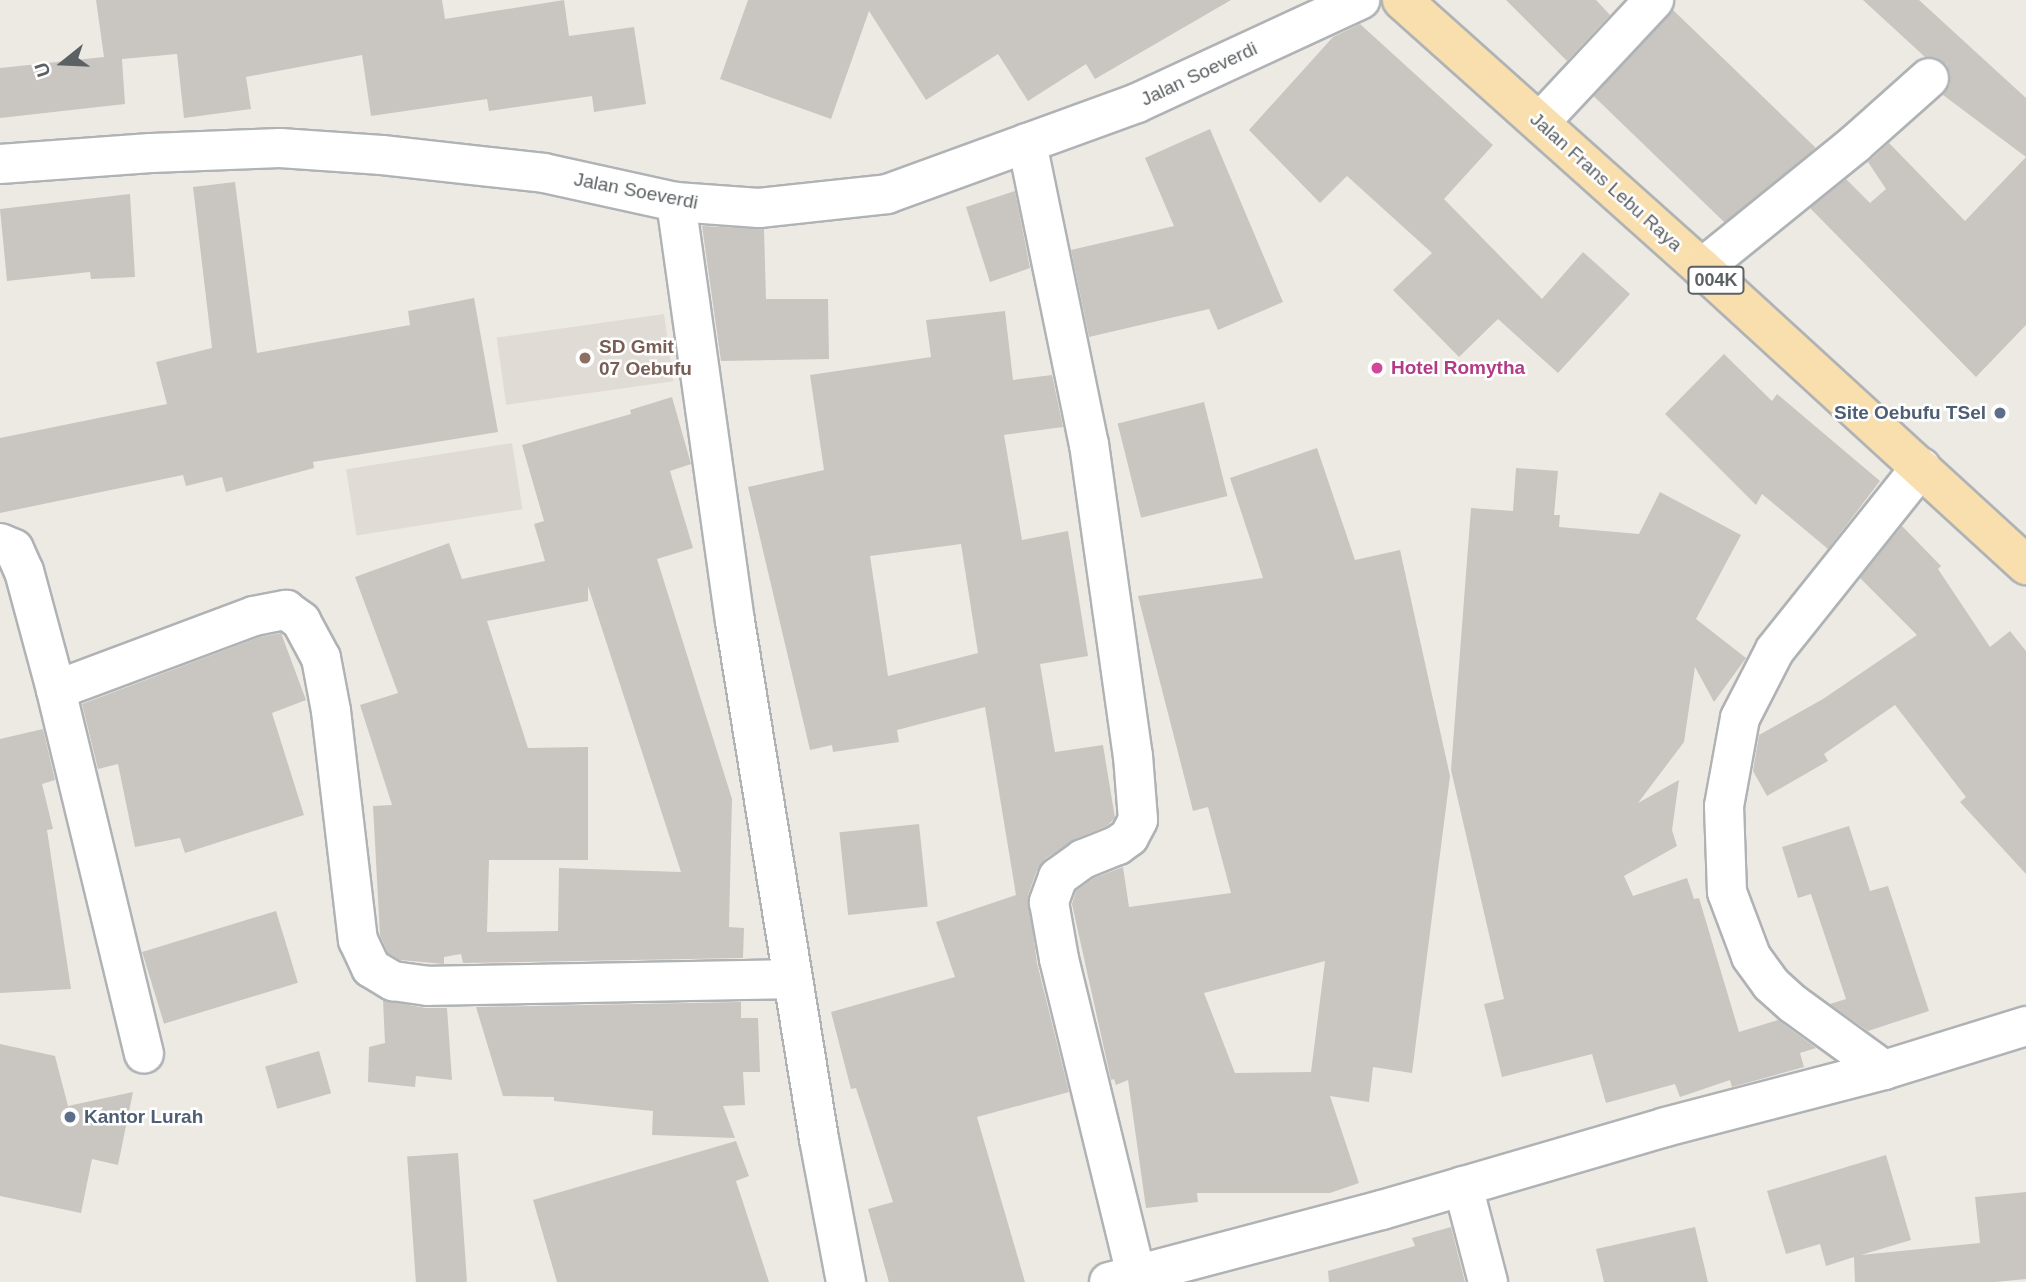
<!DOCTYPE html>
<style>
body{margin:0}
#map{position:relative;width:2026px;height:1282px;overflow:hidden;background:#edeae4;font-family:Arial,sans-serif}
div>[style]{position:absolute}
.education>*{inset:0;background:#e0dbd5;transform-origin:0 0}
.building>*{inset:0;background:#c9c5c0;transform-origin:0 0}
.roads{filter:drop-shadow(2px 0 #afb3b5) drop-shadow(-2px 0 #afb3b5) drop-shadow(0 2px #afb3b5) drop-shadow(0 -2px #afb3b5)}
.minor>*{height:38px;margin:-19px;padding:0 19px;transform-origin:19px;border-radius:19px;background:#fff}
.primary>*{height:38px;margin:-19px;padding:0 19px;transform-origin:19px;border-radius:19px;background:#f9dfad}
.dots>*{width:19px;height:19px;translate:-50% -50%;box-sizing:border-box;border:4px solid #fff;border-radius:50%}
span{translate:-50% -50%;white-space:nowrap;text-align:center;line-height:1.15;-webkit-text-stroke:5px #fff;paint-order:stroke}
.shield-label span{padding:2px 5px;background:#fff;border:2px solid;border-radius:5px;-webkit-text-stroke-width:0}
.shield-label{font-size:18px;color:#5c6163;font-weight:700}
.street-label{font-size:19px;color:#5c6163}
.education-label{font-size:19px;color:#785e54;font-weight:700}
.left{translate:0 -50%;text-align:left}
.hotel-label{font-size:19px;color:#b23c85;font-weight:700}
.service-label{font-size:19px;color:#4e5e75;font-weight:700}
.right{translate:-100% -50%;text-align:right}
.north{position:absolute;left:28px;top:28px;width:70px;height:70px;-webkit-text-stroke:5px #fff;paint-order:stroke;rotate:252deg;font-size:19px;font-weight:700;line-height:28px;text-align:center;color:#5c6163}
.north::after{content:'';display:block;margin:auto;width:24px;height:32px;background:#5c6163;clip-path:polygon(50% 0,100% 100%,50% 72%,0 100%)}
</style>
<div id="map">
<div class="education">
<div style="left:664px;top:314px;width:68px;height:169px;rotate:82deg"></div>
<div style="left:512px;top:443px;width:67px;height:168px;rotate:81deg"></div>
</div>
<div class="building">
<div style="clip-path:polygon(96px 0,442px 0,445px 19px,564px 0,569px 36px,634px 27px,646px 104px,594px 112px,592px 96px,489px 111px,487px 99px,371px 116px,362px 55px,246px 77px,251px 109px,184px 118px,177px 54px,122px 59px,125px 104px,0 118px,0 68px,104px 57px)"></div>
<div style="clip-path:polygon(748px 0,1231px 0,1095px 79px,1086px 64px,1028px 101px,998px 54px,926px 100px,869px 11px,831px 119px,720px 79px)"></div>
<div style="clip-path:polygon(1506px 0,1596px 0,1610px 15px,1567px 61px)"></div>
<div style="clip-path:polygon(1863px 0,1919px 0,2026px 98px,2026px 157px,1943px 95px,1950px 84px,1950px 73px,1946px 64px,1936px 58px,1925px 57px)"></div>
<div style="left:1673px;top:10px;width:198px;height:117px;rotate:44deg"></div>
<div style="clip-path:polygon(1360px 24px,1493px 145px,1444px 199px,1542px 299px,1583px 252px,1630px 294px,1558px 373px,1498px 319px,1459px 357px,1393px 290px,1432px 253px,1347px 176px,1320px 203px,1249px 130px,1333px 37px)"></div>
<div style="clip-path:polygon(1210px 129px,1283px 302px,1218px 330px,1209px 309px,1089px 337px,1071px 250px,1174px 226px,1145px 158px)"></div>
<div style="clip-path:polygon(1889px 143px,1965px 221px,2026px 157px,2026px 325px,1976px 377px,1810px 208px,1846px 179px,1870px 203px,1886px 189px,1868px 162px)"></div>
<div style="clip-path:polygon(235px 182px,257px 353px,410px 325px,408px 311px,474px 298px,498px 432px,313px 462px,314px 468px,226px 492px,222px 477px,186px 486px,183px 475px,0 513px,0 438px,167px 404px,156px 362px,212px 348px,193px 187px)"></div>
<div style="clip-path:polygon(1015px 191px,1030px 268px,990px 282px,966px 207px)"></div>
<div style="clip-path:polygon(130px 194px,135px 277px,91px 279px,90px 272px,7px 281px,0 209px)"></div>
<div style="clip-path:polygon(702px 226px,764px 229px,766px 299px,828px 299px,829px 359px,721px 361px)"></div>
<div style="clip-path:polygon(evenodd,1005px 311px,1013px 380px,1052px 375px,1063px 427px,1004px 435px,1022px 540px,1068px 531px,1088px 656px,1040px 664px,1055px 752px,1103px 745px,1115px 818px,1107px 826px,1075px 839px,1045px 859px,1037px 870px,1028px 895px,1037px 963px,1069px 1092px,977px 1117px,1025px 1282px,889px 1282px,868px 1209px,893px 1202px,856px 1088px,851px 1089px,831px 1012px,955px 977px,936px 922px,1016px 895px,985px 707px,897px 730px,899px 742px,833px 752px,832px 745px,810px 750px,748px 487px,824px 470px,810px 375px,931px 357px,926px 320px,1005px 311px,961px 544px,978px 653px,888px 676px,870px 556px,961px 544px)"></div>
<div style="clip-path:polygon(1724px 354px,1772px 401px,1777px 394px,1880px 481px,1828px 549px,1762px 494px,1756px 505px,1665px 414px)"></div>
<div style="clip-path:polygon(evenodd,672px 397px,691px 464px,670px 471px,693px 548px,657px 559px,732px 799px,729px 927px,744px 928px,743px 958px,463px 963px,461px 954px,444px 957px,444px 964px,400px 960px,388px 953px,380px 935px,373px 806px,392px 805px,360px 705px,398px 693px,355px 577px,449px 543px,462px 579px,545px 561px,534px 524px,544px 521px,522px 445px,631px 414px,630px 410px,672px 397px,588px 586px,681px 872px,559px 868px,558px 931px,487px 932px,489px 860px,588px 860px,588px 747px,528px 748px,487px 621px,588px 601px,588px 586px)"></div>
<div style="left:1204px;top:402px;width:97px;height:89px;rotate:76deg"></div>
<div style="clip-path:polygon(evenodd,1317px 448px,1355px 560px,1400px 550px,1450px 776px,1412px 1073px,1373px 1067px,1369px 1102px,1330px 1096px,1359px 1183px,1330px 1193px,1197px 1193px,1198px 1202px,1146px 1208px,1128px 1080px,1116px 1085px,1114px 1079px,1111px 1080px,1072px 904px,1076px 891px,1094px 878px,1123px 867px,1129px 907px,1231px 893px,1208px 807px,1193px 811px,1138px 596px,1263px 578px,1230px 478px,1317px 448px,1325px 961px,1311px 1072px,1235px 1073px,1204px 993px,1325px 961px)"></div>
<div style="clip-path:polygon(1516px 468px,1558px 471px,1554px 515px,1560px 515px,1559px 527px,1639px 534px,1660px 492px,1741px 535px,1696px 619px,1746px 658px,1714px 702px,1695px 667px,1684px 742px,1638px 803px,1679px 780px,1672px 830px,1677px 846px,1624px 876px,1633px 896px,1687px 878px,1694px 899px,1699px 898px,1739px 1032px,1778px 1020px,1816px 1048px,1800px 1053px,1804px 1067px,1732px 1087px,1730px 1080px,1680px 1097px,1675px 1084px,1606px 1103px,1592px 1054px,1502px 1077px,1484px 1004px,1504px 999px,1451px 770px,1471px 508px,1513px 511px)"></div>
<div style="clip-path:polygon(1902px 526px,1941px 566px,1938px 569px,1990px 647px,2010px 631px,2026px 651px,2026px 874px,1960px 802px,1966px 797px,1895px 705px,1824px 754px,1828px 761px,1767px 796px,1753px 771px,1759px 735px,1823px 699px,1917px 635px,1860px 578px)"></div>
<div style="clip-path:polygon(281px 633px,306px 700px,272px 713px,304px 815px,185px 853px,180px 838px,135px 847px,118px 764px,98px 769px,82px 704px,260px 637px)"></div>
<div style="clip-path:polygon(43px 729px,55px 780px,42px 784px,53px 829px,47px 830px,71px 989px,0 993px,0 739px)"></div>
<div style="left:919px;top:824px;width:83px;height:80px;rotate:84deg"></div>
<div style="clip-path:polygon(1849px 826px,1870px 891px,1888px 886px,1929px 1011px,1868px 1031px,1830px 1004px,1846px 999px,1811px 894px,1798px 898px,1782px 847px)"></div>
<div style="left:276px;top:911px;width:75px;height:140px;rotate:73deg"></div>
<div style="clip-path:polygon(383px 1000px,425px 1008px,447px 1008px,452px 1080px,416px 1076px,415px 1087px,368px 1082px,369px 1047px,385px 1043px)"></div>
<div style="clip-path:polygon(741px 1002px,741px 1018px,758px 1018px,760px 1072px,743px 1072px,745px 1105px,723px 1106px,735px 1138px,652px 1135px,653px 1111px,554px 1101px,554px 1097px,503px 1096px,476px 1007px)"></div>
<div style="clip-path:polygon(0 1044px,55px 1056px,68px 1106px,133px 1092px,118px 1165px,92px 1159px,81px 1213px,0 1196px)"></div>
<div style="left:319px;top:1051px;width:44px;height:56px;rotate:74deg"></div>
<div style="clip-path:polygon(736px 1141px,749px 1176px,736px 1181px,769px 1282px,557px 1282px,533px 1200px)"></div>
<div style="left:458px;top:1153px;width:129px;height:51px;rotate:86deg"></div>
<div style="clip-path:polygon(1886px 1155px,1911px 1240px,1861px 1255px,1980px 1243px,1975px 1197px,2026px 1192px,2026px 1279px,1995px 1282px,1855px 1282px,1854px 1257px,1826px 1266px,1820px 1244px,1786px 1254px,1767px 1191px)"></div>
<div style="clip-path:polygon(1451px 1227px,1465px 1282px,1329px 1282px,1328px 1271px,1415px 1246px,1412px 1238px)"></div>
<div style="clip-path:polygon(1695px 1227px,1708px 1282px,1604px 1282px,1596px 1249px)"></div>
</div>
<div class="roads">
<div class="minor">
<div style="left:1540px;top:122px;width:167px;rotate:-46.9deg"></div>
<div style="left:1027px;top:143px;width:307px;rotate:78.4deg"></div>
<div style="left:1089px;top:444px;width:315px;rotate:82deg"></div>
<div style="left:1133px;top:756px;width:64px;rotate:85.5deg"></div>
<div style="left:1138px;top:820px;width:19px;rotate:118deg"></div>
<div style="left:1129px;top:837px;width:14px;rotate:144deg"></div>
<div style="left:1118px;top:845px;width:38px;rotate:158deg"></div>
<div style="left:1083px;top:859px;width:31px;rotate:144deg"></div>
<div style="left:1058px;top:877px;width:27px;rotate:110deg"></div>
<div style="left:1049px;top:902px;width:58px;rotate:80deg"></div>
<div style="left:1059px;top:959px;width:325px;rotate:76.3deg"></div>
<div style="left:0;top:164px;width:151px;rotate:-4.2deg"></div>
<div style="left:151px;top:153px;width:129px;rotate:-2.2deg"></div>
<div style="left:280px;top:148px;width:102px;rotate:3.9deg"></div>
<div style="left:382px;top:155px;width:163px;rotate:6.3deg"></div>
<div style="left:544px;top:173px;width:135px;rotate:12.4deg"></div>
<div style="left:676px;top:202px;width:83px;rotate:4.1deg"></div>
<div style="left:759px;top:208px;width:129px;rotate:-6.2deg"></div>
<div style="left:887px;top:194px;width:266px;rotate:-20deg"></div>
<div style="left:1137px;top:103px;width:246px;rotate:-24.8deg"></div>
<div style="left:676px;top:202px;width:423px;rotate:82deg"></div>
<div style="left:735px;top:621px;width:525px;rotate:80.79deg"></div>
<div style="left:819px;top:1139px;width:146px;rotate:79.3deg"></div>
<div style="left:1702px;top:268px;width:197px;rotate:-39deg"></div>
<div style="left:1855px;top:144px;width:99px;rotate:-41.7deg"></div>
<div style="left:0;top:543px;width:15px;rotate:23deg"></div>
<div style="left:14px;top:549px;width:24px;rotate:66deg"></div>
<div style="left:24px;top:571px;width:123px;rotate:74.9deg"></div>
<div style="left:56px;top:690px;width:211px;rotate:-20.5deg"></div>
<div style="left:254px;top:616px;width:33px;rotate:-11deg"></div>
<div style="left:286px;top:610px;width:19px;rotate:36deg"></div>
<div style="left:301px;top:621px;width:42px;rotate:61.6deg"></div>
<div style="left:321px;top:658px;width:54px;rotate:79.3deg"></div>
<div style="left:331px;top:711px;width:231px;rotate:83.3deg"></div>
<div style="left:358px;top:940px;width:31px;rotate:65deg"></div>
<div style="left:371px;top:968px;width:26px;rotate:31deg"></div>
<div style="left:393px;top:981px;width:35px;rotate:8deg"></div>
<div style="left:428px;top:986px;width:364px;rotate:-1.1deg"></div>
<div style="left:56px;top:690px;width:374px;rotate:76.4deg"></div>
<div style="left:1884px;top:1070px;width:112px;rotate:-144deg"></div>
<div style="left:1793px;top:1004px;width:30px;rotate:-138deg"></div>
<div style="left:1771px;top:984px;width:34px;rotate:-126deg"></div>
<div style="left:1751px;top:956px;width:68px;rotate:-110.6deg"></div>
<div style="left:1727px;top:892px;width:86px;rotate:-92deg"></div>
<div style="left:1724px;top:806px;width:89px;rotate:-79.7deg"></div>
<div style="left:1740px;top:718px;width:76px;rotate:-62.8deg"></div>
<div style="left:1775px;top:650px;width:234px;rotate:-51.4deg"></div>
<div style="left:1463px;top:1186px;width:99px;rotate:75.4deg"></div>
<div style="left:1109px;top:1282px;width:282px;rotate:-14.8deg"></div>
<div style="left:1382px;top:1210px;width:295px;rotate:-16.3deg"></div>
<div style="left:1665px;top:1127px;width:226px;rotate:-14.6deg"></div>
<div style="left:1884px;top:1070px;width:149px;rotate:-17.2deg"></div>
</div>
<div class="primary">
<div style="left:1402px;top:0;width:402px;rotate:41.8deg"></div>
<div style="left:1702px;top:268px;width:440px;rotate:42.5deg"></div>
</div>
</div>
<div class="dots">
<div style="left:585px;top:358px;background:#8d6e63"></div>
<div style="left:1377px;top:368px;background:#d1479c"></div>
<div style="left:2000px;top:413px;background:#5c6f8a"></div>
<div style="left:70px;top:1117px;background:#5c6f8a"></div>
</div>
<div class="shield-label">
<span style="left:1716px;top:280px">004K</span>
</div>
<div class="street-label">
<span style="left:1199px;top:74px;rotate:-25deg">Jalan Soeverdi</span>
<span style="left:1606px;top:182px;rotate:42deg">Jalan Frans Lebu Raya</span>
<span style="left:636px;top:191px;rotate:11deg">Jalan Soeverdi</span>
</div>
<div class="education-label">
<span class="left" style="left:599px;top:358px">SD Gmit<br>07 Oebufu</span>
</div>
<div class="hotel-label">
<span class="left" style="left:1391px;top:368px">Hotel Romytha</span>
</div>
<div class="service-label">
<span class="right" style="left:1986px;top:413px">Site Oebufu TSel</span>
<span class="left" style="left:84px;top:1117px">Kantor Lurah</span>
</div>
<div class="north">U</div>
</div>
